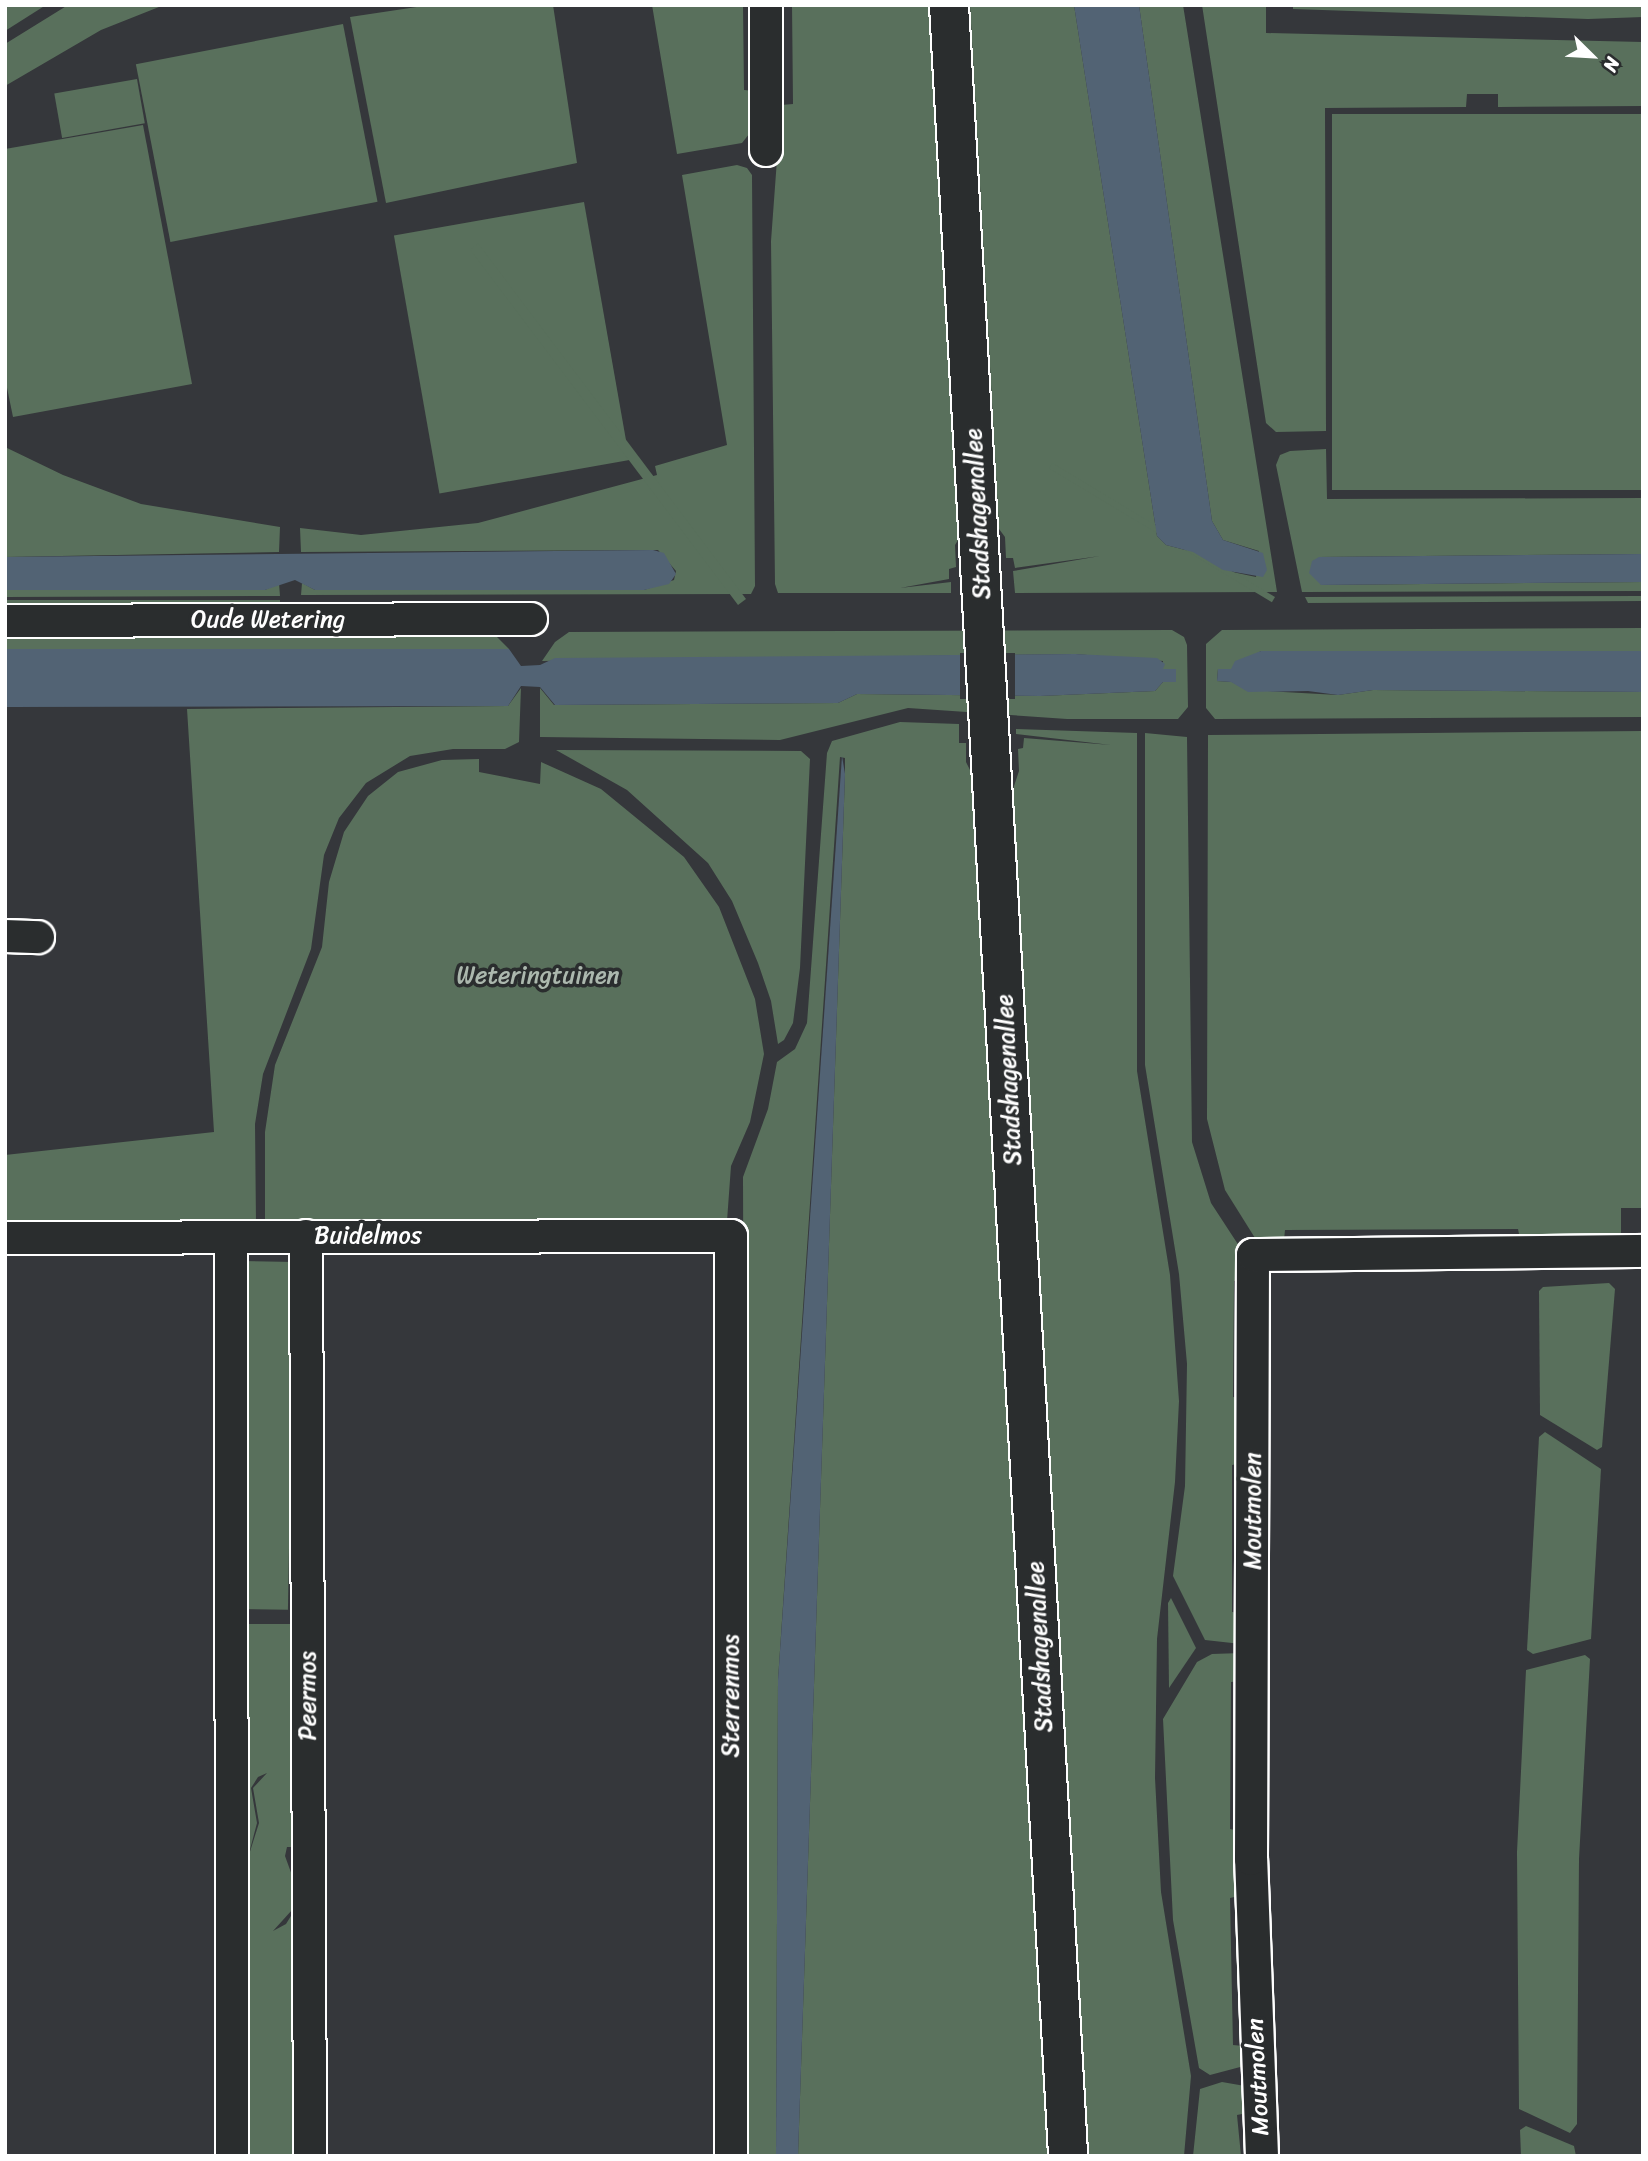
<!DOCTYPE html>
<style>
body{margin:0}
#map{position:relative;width:1648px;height:2161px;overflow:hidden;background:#35373b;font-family:Sriracha,sans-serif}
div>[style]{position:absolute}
.green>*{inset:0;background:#59705c;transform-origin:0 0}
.water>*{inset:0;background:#526374}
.pier>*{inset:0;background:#35373b;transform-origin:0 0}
.roads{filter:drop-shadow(2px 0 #fff) drop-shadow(-2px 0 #fff) drop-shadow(0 2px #fff) drop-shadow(0 -2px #fff)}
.minor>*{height:32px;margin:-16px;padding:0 16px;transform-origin:16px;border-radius:16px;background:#2a2d2e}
.secondary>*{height:38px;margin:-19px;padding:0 19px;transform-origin:19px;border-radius:19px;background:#2a2d2e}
span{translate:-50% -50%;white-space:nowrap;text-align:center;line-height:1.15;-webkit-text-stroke:7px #2a2d2e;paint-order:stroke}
.street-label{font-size:24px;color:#fff}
.park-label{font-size:24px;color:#acb8ae}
.frame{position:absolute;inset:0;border:7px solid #fff;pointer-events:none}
.north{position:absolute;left:1557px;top:21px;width:70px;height:70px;-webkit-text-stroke:5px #2a2d2e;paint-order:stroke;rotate:114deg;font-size:19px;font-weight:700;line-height:28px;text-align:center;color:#fff}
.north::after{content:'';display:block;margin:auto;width:24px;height:32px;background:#fff;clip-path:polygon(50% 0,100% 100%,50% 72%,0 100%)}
</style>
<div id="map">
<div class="green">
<div style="clip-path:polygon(5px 5px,46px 5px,5px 31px)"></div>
<div style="clip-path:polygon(68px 5px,164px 5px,101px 30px,5px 86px,5px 44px)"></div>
<div style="clip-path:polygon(430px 5px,553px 5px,577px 163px,386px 203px,350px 17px)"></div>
<div style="clip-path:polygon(652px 5px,743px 5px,744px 90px,755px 91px,753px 129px,742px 143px,677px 154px)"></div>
<div style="clip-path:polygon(792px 5px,931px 5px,960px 537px,955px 545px,956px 567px,949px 569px,949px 579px,900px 588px,951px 582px,951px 593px,778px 593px,775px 584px,771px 241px,781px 105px,793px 104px)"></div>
<div style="clip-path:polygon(970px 5px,1074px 5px,1157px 536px,1166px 545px,1193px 552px,1223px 570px,1256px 577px,1259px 551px,1223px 540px,1212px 521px,1139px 5px,1183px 5px,1277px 592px,1015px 593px,1013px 571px,1100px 556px,1015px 568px,1013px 558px,1006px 558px,1005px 537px,999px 529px)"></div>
<div style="clip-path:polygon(1202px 5px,1266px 5px,1266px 33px,1643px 42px,1643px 106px,1498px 107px,1498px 94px,1467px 94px,1466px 107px,1325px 108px,1326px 431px,1276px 432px,1266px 423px)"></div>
<div style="clip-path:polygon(1293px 5px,1643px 5px,1643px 17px,1588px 19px,1293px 9px)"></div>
<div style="left:343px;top:24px;width:181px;height:211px;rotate:79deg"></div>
<div style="left:137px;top:79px;width:45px;height:84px;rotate:80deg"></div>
<div style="left:1643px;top:114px;width:376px;height:311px;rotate:90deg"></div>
<div style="clip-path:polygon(143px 125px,192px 384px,13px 417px,5px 378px,5px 149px)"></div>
<div style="clip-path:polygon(737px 165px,747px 168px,752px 175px,755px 586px,751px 594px,301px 595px,302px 583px,315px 590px,644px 590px,674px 580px,676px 571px,658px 550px,301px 552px,300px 528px,361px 535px,478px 523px,657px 475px,655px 466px,727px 445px,682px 175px)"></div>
<div style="left:584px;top:202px;width:262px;height:193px;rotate:80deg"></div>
<div style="clip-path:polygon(5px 447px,63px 475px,141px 504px,280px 527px,279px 552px,5px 557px)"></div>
<div style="clip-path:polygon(1326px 449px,1327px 499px,1643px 498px,1643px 554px,1319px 557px,1321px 585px,1643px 582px,1643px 591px,1302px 592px,1276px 465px,1280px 455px,1290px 451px)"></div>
<div style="clip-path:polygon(279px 583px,280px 596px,5px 597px,5px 590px,265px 590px)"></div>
<div style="clip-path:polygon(1643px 596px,1643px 601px,1308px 603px,1305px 597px)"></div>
<div style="left:1275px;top:597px;width:6px;height:260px;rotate:121deg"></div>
<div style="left:746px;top:599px;width:10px;height:445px;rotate:143deg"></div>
<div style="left:280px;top:600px;width:6px;height:275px;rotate:90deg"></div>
<div style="clip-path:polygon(1643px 628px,1643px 651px,1261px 651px,1232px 669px,1218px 669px,1217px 681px,1232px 682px,1247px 690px,1338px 695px,1373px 690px,1643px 692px,1643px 717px,1215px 719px,1206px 708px,1206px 644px,1222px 630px)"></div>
<div style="clip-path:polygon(1172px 630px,1184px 637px,1187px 645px,1188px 707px,1178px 719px,1067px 719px,908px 708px,780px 740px,540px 737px,540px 688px,554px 705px,838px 703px,857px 694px,1040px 696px,1155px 691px,1163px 682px,1176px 681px,1162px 669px,1163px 661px,1075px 654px,542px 661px,555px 642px,569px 632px)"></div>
<div style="clip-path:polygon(492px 632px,509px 649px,5px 649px,5px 636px)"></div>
<div style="clip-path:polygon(521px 688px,519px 742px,505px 749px,453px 749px,410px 756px,366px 783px,339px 818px,324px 855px,311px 949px,263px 1074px,255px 1124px,256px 1223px,5px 1223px,5px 1155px,214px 1132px,187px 709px,508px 706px)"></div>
<div style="clip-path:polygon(900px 722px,959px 724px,959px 743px,966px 743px,966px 762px,973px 776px,1050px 2156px,798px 2156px,845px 774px,845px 758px,840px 757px,778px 1680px,776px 2156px,746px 2156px,743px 1177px,768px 1109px,777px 1062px,795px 1049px,807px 1023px,827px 753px,832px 741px)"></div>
<div style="clip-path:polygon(1016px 729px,1137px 733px,1137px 1071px,1170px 1275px,1179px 1401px,1175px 1482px,1157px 1639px,1155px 1778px,1161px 1892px,1191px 2076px,1184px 2156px,1088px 2156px,1013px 789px,1019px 771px,1018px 749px,1023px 748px,1024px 738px,1111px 745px,1016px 734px)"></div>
<div style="clip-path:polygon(1643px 731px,1643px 1208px,1621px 1208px,1621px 1239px,1520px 1239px,1518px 1229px,1285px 1230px,1284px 1240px,1255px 1238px,1225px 1190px,1207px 1119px,1208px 735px)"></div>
<div style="clip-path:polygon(1145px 733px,1187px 737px,1192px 1142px,1211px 1203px,1243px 1252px,1243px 1280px,1234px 1281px,1233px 1397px,1242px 1398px,1242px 1463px,1232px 1465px,1232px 1612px,1241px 1613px,1241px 1644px,1205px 1640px,1173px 1576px,1185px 1486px,1187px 1364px,1179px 1274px,1145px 1065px)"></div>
<div style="clip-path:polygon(556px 750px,801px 751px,810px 759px,800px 968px,793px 1023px,784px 1040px,778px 1044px,771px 1001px,758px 963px,732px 901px,708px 863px,627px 790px)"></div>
<div style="clip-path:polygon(479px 759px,479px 772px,540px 784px,541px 762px,601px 789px,684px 857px,719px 907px,755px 999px,764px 1054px,750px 1122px,731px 1166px,727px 1221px,265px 1222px,265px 1132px,275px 1065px,322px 947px,329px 882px,344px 832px,368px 796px,398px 772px,442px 760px)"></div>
<div style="left:241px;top:1261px;width:53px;height:348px;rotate:1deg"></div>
<div style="clip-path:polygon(1609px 1283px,1615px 1289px,1602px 1447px,1597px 1450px,1540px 1415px,1539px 1291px,1543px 1287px)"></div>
<div style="clip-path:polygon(1545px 1432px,1601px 1469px,1591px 1639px,1533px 1654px,1527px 1650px,1539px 1437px)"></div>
<div style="clip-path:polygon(1171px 1598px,1196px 1648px,1169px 1688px,1168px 1603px)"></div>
<div style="clip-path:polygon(evenodd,241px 1624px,298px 1624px,298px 1847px,287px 1847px,285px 1856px,293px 1878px,292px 1910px,273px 1931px,286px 1924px,294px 1911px,293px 1874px,291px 1870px,298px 1870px,299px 2156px,242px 2156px,241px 1624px,267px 1773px,253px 1788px,259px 1823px,247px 1861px,257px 1823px,251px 1788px,258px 1777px,267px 1773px)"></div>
<div style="clip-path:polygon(1241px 1653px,1241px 1681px,1231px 1682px,1230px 1829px,1240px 1831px,1239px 1896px,1230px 1898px,1233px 2045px,1243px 2046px,1244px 2066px,1210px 2075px,1199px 2068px,1173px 1920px,1163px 1719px,1197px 1662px,1212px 1654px)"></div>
<div style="clip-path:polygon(1585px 1655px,1590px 1659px,1579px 1859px,1577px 2124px,1570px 2133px,1519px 2109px,1517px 1852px,1526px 1670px)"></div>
<div style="clip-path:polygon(1222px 2082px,1245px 2086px,1247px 2113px,1237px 2115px,1241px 2156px,1193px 2156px,1200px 2089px)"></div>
<div style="clip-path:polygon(1526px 2126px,1574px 2146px,1576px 2156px,1521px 2156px,1520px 2130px)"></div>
</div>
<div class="water">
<div style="clip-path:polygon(1074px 5px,1139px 5px,1212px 521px,1223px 540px,1263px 553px,1267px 570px,1263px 577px,1223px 570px,1193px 552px,1166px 545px,1157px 536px)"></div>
<div style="clip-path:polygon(653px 550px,664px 553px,676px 574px,669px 584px,644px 590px,315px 590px,295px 580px,265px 590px,5px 590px,5px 557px)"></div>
<div style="clip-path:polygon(1643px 554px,1643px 582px,1321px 585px,1309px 573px,1312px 561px,1319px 557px)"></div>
<div style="clip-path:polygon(5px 649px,509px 649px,521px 666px,540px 665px,555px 658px,1075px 654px,1157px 658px,1165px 664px,1163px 669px,1176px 669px,1176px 682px,1163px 682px,1155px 691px,1040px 696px,857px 694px,838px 703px,555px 705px,540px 687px,521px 686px,508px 706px,5px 707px)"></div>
<div style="clip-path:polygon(1261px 651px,1643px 651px,1643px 692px,1373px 690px,1338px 695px,1308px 691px,1248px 692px,1231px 682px,1217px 681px,1218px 669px,1231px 669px,1235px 661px)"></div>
<div style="clip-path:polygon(842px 756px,845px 774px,798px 2156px,776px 2156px,778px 1680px)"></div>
</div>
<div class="pier">
<div style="left:960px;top:653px;width:55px;height:46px"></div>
</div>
<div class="roads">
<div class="minor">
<div style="left:766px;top:5px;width:145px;rotate:90deg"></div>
<div style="left:5px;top:621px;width:526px;rotate:-0.22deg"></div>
<div style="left:5px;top:936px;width:33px;rotate:2deg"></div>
<div style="left:306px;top:1236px;width:920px;rotate:89.75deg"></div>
<div style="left:231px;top:1237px;width:919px;rotate:89.94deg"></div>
<div style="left:5px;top:1238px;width:726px;rotate:-0.16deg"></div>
<div style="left:731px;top:1236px;width:920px;rotate:90deg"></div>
<div style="left:1262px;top:2156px;width:297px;rotate:-92.1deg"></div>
<div style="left:1251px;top:1859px;width:604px;rotate:-89.81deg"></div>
<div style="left:1253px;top:1255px;width:390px;rotate:-0.6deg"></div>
</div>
<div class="secondary">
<div style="left:949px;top:5px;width:2154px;rotate:86.83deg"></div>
</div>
</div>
<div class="street-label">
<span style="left:978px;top:514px;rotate:-93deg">Stadshagenallee</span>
<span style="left:268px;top:620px">Oude Wetering</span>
<span style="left:1009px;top:1080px;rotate:-93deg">Stadshagenallee</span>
<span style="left:368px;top:1236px">Buidelmos</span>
<span style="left:1253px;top:1511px;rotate:-90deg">Moutmolen</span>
<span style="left:1040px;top:1647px;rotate:-93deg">Stadshagenallee</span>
<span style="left:308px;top:1696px;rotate:-90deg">Peermos</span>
<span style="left:731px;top:1696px;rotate:-90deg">Sterrenmos</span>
<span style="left:1258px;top:2077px;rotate:-93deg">Moutmolen</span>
</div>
<div class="park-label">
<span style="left:538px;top:976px">Weteringtuinen</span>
</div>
<div class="frame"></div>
<div class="north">N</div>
</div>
